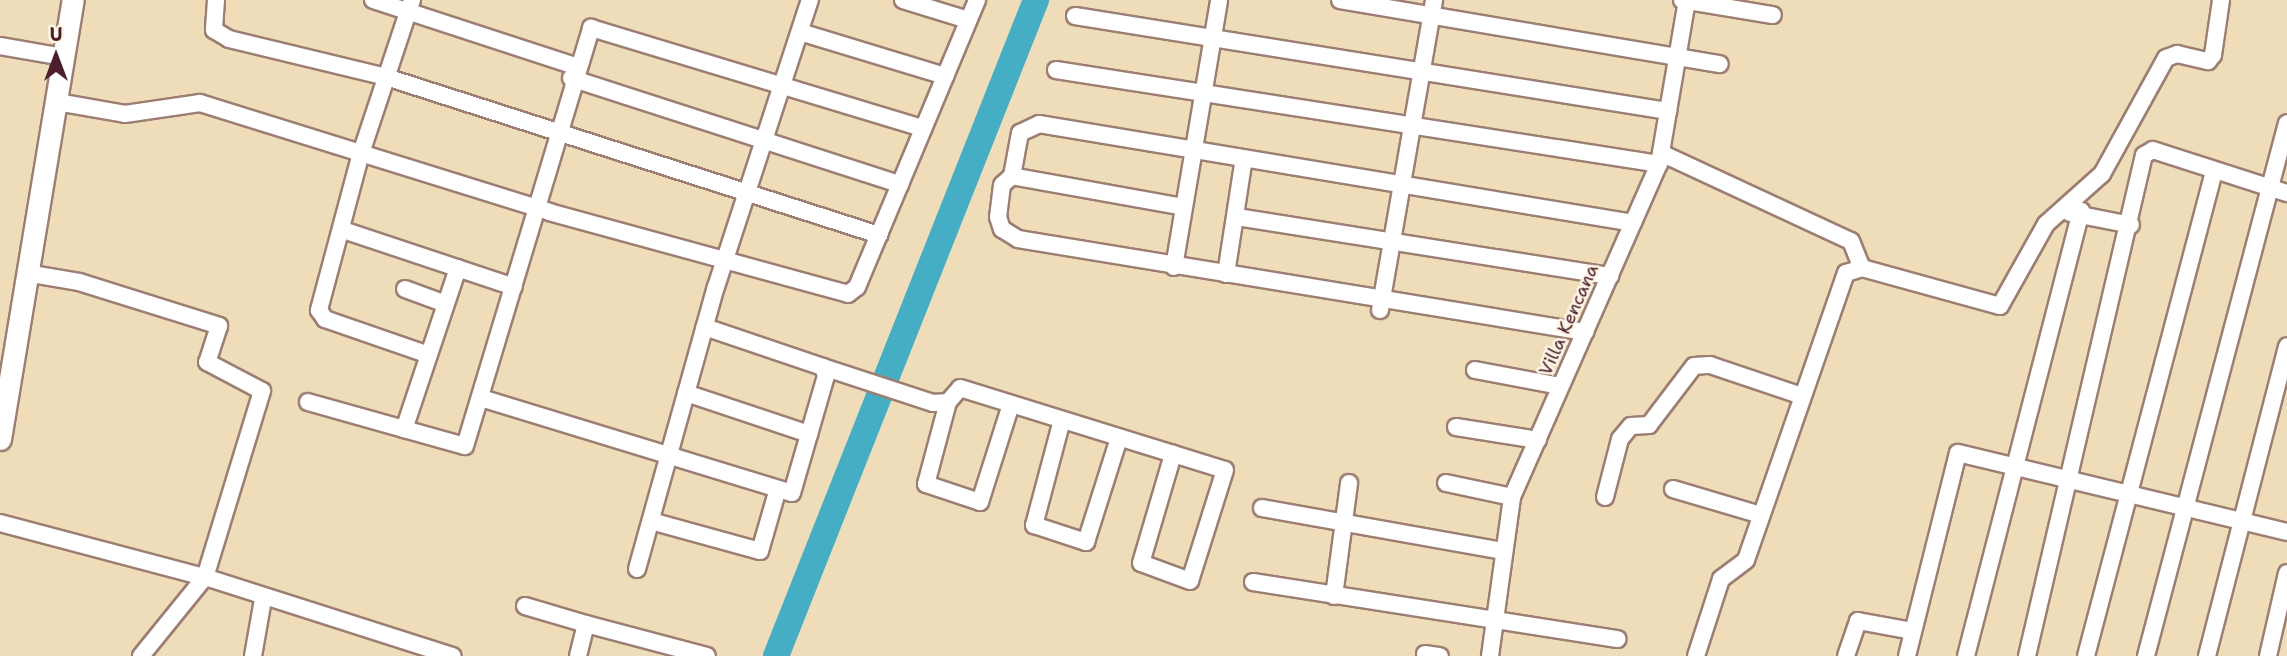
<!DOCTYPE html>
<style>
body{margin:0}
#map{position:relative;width:2287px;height:656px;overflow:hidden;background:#efddba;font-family:"Shantell Sans",sans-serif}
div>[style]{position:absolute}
.river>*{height:26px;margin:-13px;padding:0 13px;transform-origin:13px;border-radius:13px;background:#45aec4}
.roads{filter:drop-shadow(2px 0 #9c7e72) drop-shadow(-2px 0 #9c7e72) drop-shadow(0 2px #9c7e72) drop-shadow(0 -2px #9c7e72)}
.street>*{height:16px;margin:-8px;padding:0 8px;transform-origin:8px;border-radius:8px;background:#fff}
.secondary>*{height:21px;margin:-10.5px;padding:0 10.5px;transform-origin:10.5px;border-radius:10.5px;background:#fff}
span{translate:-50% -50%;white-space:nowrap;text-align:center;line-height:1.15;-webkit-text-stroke:5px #fcf5e5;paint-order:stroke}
.street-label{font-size:18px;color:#4a1f2b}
.north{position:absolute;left:21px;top:21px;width:70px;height:70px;-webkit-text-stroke:5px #fcf5e5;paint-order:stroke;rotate:0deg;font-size:19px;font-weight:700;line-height:28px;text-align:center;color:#4a1f2b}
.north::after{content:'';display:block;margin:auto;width:24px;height:32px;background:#4a1f2b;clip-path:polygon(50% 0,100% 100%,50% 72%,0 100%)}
</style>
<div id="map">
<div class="river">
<div style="left:776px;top:656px;width:706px;rotate:-68.38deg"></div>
</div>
<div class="roads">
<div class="street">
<div style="left:216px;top:0;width:30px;rotate:94deg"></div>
<div style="left:214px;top:30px;width:17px;rotate:31deg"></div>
<div style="left:229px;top:39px;width:162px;rotate:13.6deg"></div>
<div style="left:386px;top:77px;width:518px;rotate:17.77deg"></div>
<div style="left:373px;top:0;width:213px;rotate:18.1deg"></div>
<div style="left:412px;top:0;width:161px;rotate:108.4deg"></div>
<div style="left:361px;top:153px;width:163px;rotate:105deg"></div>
<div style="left:319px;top:310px;width:11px;rotate:56deg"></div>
<div style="left:325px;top:319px;width:107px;rotate:19.1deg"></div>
<div style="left:903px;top:0;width:68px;rotate:17.1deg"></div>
<div style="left:1340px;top:0;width:385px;rotate:9.6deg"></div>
<div style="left:1682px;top:0;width:92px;rotate:9.4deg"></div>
<div style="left:1075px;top:16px;width:601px;rotate:9.1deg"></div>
<div style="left:800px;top:32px;width:152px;rotate:16.9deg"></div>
<div style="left:0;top:46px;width:65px;rotate:9.8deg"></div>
<div style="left:1056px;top:70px;width:610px;rotate:8.86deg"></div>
<div style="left:571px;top:78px;width:346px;rotate:17.9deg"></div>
<div style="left:57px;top:102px;width:69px;rotate:10deg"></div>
<div style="left:125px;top:114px;width:76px;rotate:-8.3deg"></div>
<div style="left:200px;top:103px;width:366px;rotate:17.3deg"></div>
<div style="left:549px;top:212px;width:310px;rotate:15.3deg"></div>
<div style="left:848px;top:294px;width:11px;rotate:-38deg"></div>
<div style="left:857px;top:287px;width:311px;rotate:-67.3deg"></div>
<div style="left:1661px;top:153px;width:209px;rotate:24.9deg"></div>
<div style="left:1851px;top:241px;width:29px;rotate:68deg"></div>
<div style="left:1012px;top:176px;width:44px;rotate:-79.5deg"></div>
<div style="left:1020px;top:133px;width:21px;rotate:-25deg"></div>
<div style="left:1039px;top:124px;width:602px;rotate:9.46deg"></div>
<div style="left:1184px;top:207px;width:175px;rotate:-169.8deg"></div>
<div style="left:1012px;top:176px;width:13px;rotate:138deg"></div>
<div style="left:1002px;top:185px;width:32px;rotate:97deg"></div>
<div style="left:998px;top:217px;width:13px;rotate:72deg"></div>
<div style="left:1002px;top:229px;width:19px;rotate:32deg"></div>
<div style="left:1018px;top:239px;width:575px;rotate:9.31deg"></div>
<div style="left:2070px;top:213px;width:62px;rotate:11.1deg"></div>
<div style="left:1237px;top:217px;width:378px;rotate:9deg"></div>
<div style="left:343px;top:230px;width:180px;rotate:18.4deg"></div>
<div style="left:1174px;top:267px;width:271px;rotate:-80.4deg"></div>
<div style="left:458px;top:268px;width:170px;rotate:108.5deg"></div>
<div style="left:404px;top:429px;width:63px;rotate:15.6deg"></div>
<div style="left:465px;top:446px;width:437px;rotate:-73.2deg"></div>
<div style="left:591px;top:28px;width:347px;rotate:16.8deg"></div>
<div style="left:26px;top:273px;width:54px;rotate:9.6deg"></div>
<div style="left:79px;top:282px;width:147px;rotate:17.4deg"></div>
<div style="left:219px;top:326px;width:38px;rotate:108deg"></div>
<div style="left:207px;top:362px;width:62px;rotate:27.8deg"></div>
<div style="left:262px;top:391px;width:195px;rotate:107deg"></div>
<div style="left:205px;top:577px;width:102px;rotate:129deg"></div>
<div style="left:1226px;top:274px;width:117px;rotate:-81.2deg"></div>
<div style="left:405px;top:289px;width:40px;rotate:20.2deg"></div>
<div style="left:1380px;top:310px;width:315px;rotate:-80.1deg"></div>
<div style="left:823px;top:367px;width:116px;rotate:18.1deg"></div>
<div style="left:933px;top:403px;width:15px;rotate:-4deg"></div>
<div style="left:948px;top:402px;width:18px;rotate:-49deg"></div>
<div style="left:960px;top:388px;width:277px;rotate:17.2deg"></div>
<div style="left:1225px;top:470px;width:116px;rotate:107.5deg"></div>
<div style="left:1190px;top:581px;width:52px;rotate:-159.8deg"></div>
<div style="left:1141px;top:563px;width:114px;rotate:-73.6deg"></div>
<div style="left:1475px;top:370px;width:86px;rotate:10.7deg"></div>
<div style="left:686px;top:393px;width:130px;rotate:18.4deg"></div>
<div style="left:481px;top:398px;width:325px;rotate:17deg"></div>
<div style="left:792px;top:493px;width:122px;rotate:-73.8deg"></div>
<div style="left:826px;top:376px;width:9px;rotate:-108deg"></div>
<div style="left:823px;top:367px;width:125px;rotate:-161.3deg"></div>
<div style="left:308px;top:402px;width:100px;rotate:15.7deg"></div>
<div style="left:948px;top:402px;width:85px;rotate:105deg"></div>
<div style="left:926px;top:484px;width:57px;rotate:18.4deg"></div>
<div style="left:980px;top:502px;width:103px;rotate:-72.4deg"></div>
<div style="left:1062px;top:420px;width:109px;rotate:104.9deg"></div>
<div style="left:1034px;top:525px;width:55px;rotate:18.1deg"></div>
<div style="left:1086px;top:542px;width:109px;rotate:-72.4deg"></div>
<div style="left:1456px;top:427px;width:83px;rotate:9deg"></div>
<div style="left:1446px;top:483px;width:67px;rotate:12deg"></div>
<div style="left:1673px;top:489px;width:92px;rotate:16.5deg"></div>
<div style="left:1605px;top:497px;width:60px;rotate:-75.5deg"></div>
<div style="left:1620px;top:439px;width:17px;rotate:-50deg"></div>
<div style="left:1631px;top:426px;width:18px;rotate:-3deg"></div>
<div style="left:1649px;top:425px;width:74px;rotate:-52.7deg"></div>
<div style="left:1694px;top:366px;width:16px;rotate:-4deg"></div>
<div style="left:1710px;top:365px;width:94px;rotate:18.6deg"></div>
<div style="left:1262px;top:508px;width:246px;rotate:10.1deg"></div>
<div style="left:651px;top:521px;width:113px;rotate:15.4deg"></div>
<div style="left:760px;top:551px;width:61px;rotate:-73.9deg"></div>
<div style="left:0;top:523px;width:212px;rotate:14.8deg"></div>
<div style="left:205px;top:577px;width:260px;rotate:17.7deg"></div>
<div style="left:637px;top:569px;width:293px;rotate:-74.4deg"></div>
<div style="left:716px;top:287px;width:302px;rotate:-71.9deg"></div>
<div style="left:1253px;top:582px;width:369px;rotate:8.9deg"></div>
<div style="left:1334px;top:596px;width:114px;rotate:-82.4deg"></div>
<div style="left:525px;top:606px;width:64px;rotate:16.4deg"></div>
<div style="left:1425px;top:654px;width:15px;rotate:8deg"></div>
<div style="left:253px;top:656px;width:58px;rotate:-80deg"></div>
<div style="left:578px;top:656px;width:33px;rotate:-76deg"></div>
<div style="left:586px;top:624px;width:125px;rotate:14.8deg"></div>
<div style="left:1490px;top:656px;width:161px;rotate:-82.1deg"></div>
<div style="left:1512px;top:497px;width:364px;rotate:-66.2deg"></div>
<div style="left:1659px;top:164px;width:166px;rotate:-80.3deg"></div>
<div style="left:1696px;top:656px;width:81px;rotate:-72deg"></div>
<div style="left:1721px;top:579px;width:31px;rotate:-37deg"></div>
<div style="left:1746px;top:560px;width:304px;rotate:-70.8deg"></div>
<div style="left:1846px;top:273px;width:17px;rotate:-17deg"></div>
<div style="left:1862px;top:268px;width:143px;rotate:15.4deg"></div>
<div style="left:2000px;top:306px;width:94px;rotate:-60.7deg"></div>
<div style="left:2046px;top:224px;width:75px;rotate:-41.8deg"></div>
<div style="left:2102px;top:174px;width:132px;rotate:-61.1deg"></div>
<div style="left:2166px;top:58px;width:12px;rotate:-20deg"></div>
<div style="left:2177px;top:54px;width:32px;rotate:13deg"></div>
<div style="left:2208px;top:61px;width:8px;rotate:-50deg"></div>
<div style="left:2213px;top:55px;width:56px;rotate:-81.7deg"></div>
<div style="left:1846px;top:656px;width:37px;rotate:-71deg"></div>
<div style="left:1858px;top:621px;width:56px;rotate:10.3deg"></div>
<div style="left:1907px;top:656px;width:209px;rotate:-75.9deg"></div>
<div style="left:1958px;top:453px;width:338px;rotate:13.5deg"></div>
<div style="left:1966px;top:656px;width:460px;rotate:-75.5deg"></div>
<div style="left:2027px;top:656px;width:514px;rotate:-76.86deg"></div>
<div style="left:2144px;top:155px;width:10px;rotate:-29deg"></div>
<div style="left:2153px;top:150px;width:141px;rotate:17.8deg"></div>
<div style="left:2086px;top:656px;width:498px;rotate:-75.2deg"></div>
<div style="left:2146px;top:656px;width:551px;rotate:-75.18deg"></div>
<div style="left:2207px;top:656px;width:320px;rotate:-75.5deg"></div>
<div style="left:2268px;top:656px;width:85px;rotate:-77.1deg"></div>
</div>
<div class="secondary">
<div style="left:0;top:439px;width:445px;rotate:-80.6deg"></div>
</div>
</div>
<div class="street-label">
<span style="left:1569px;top:320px;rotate:-66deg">Villa Kencana</span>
</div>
<div class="north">U</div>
</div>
